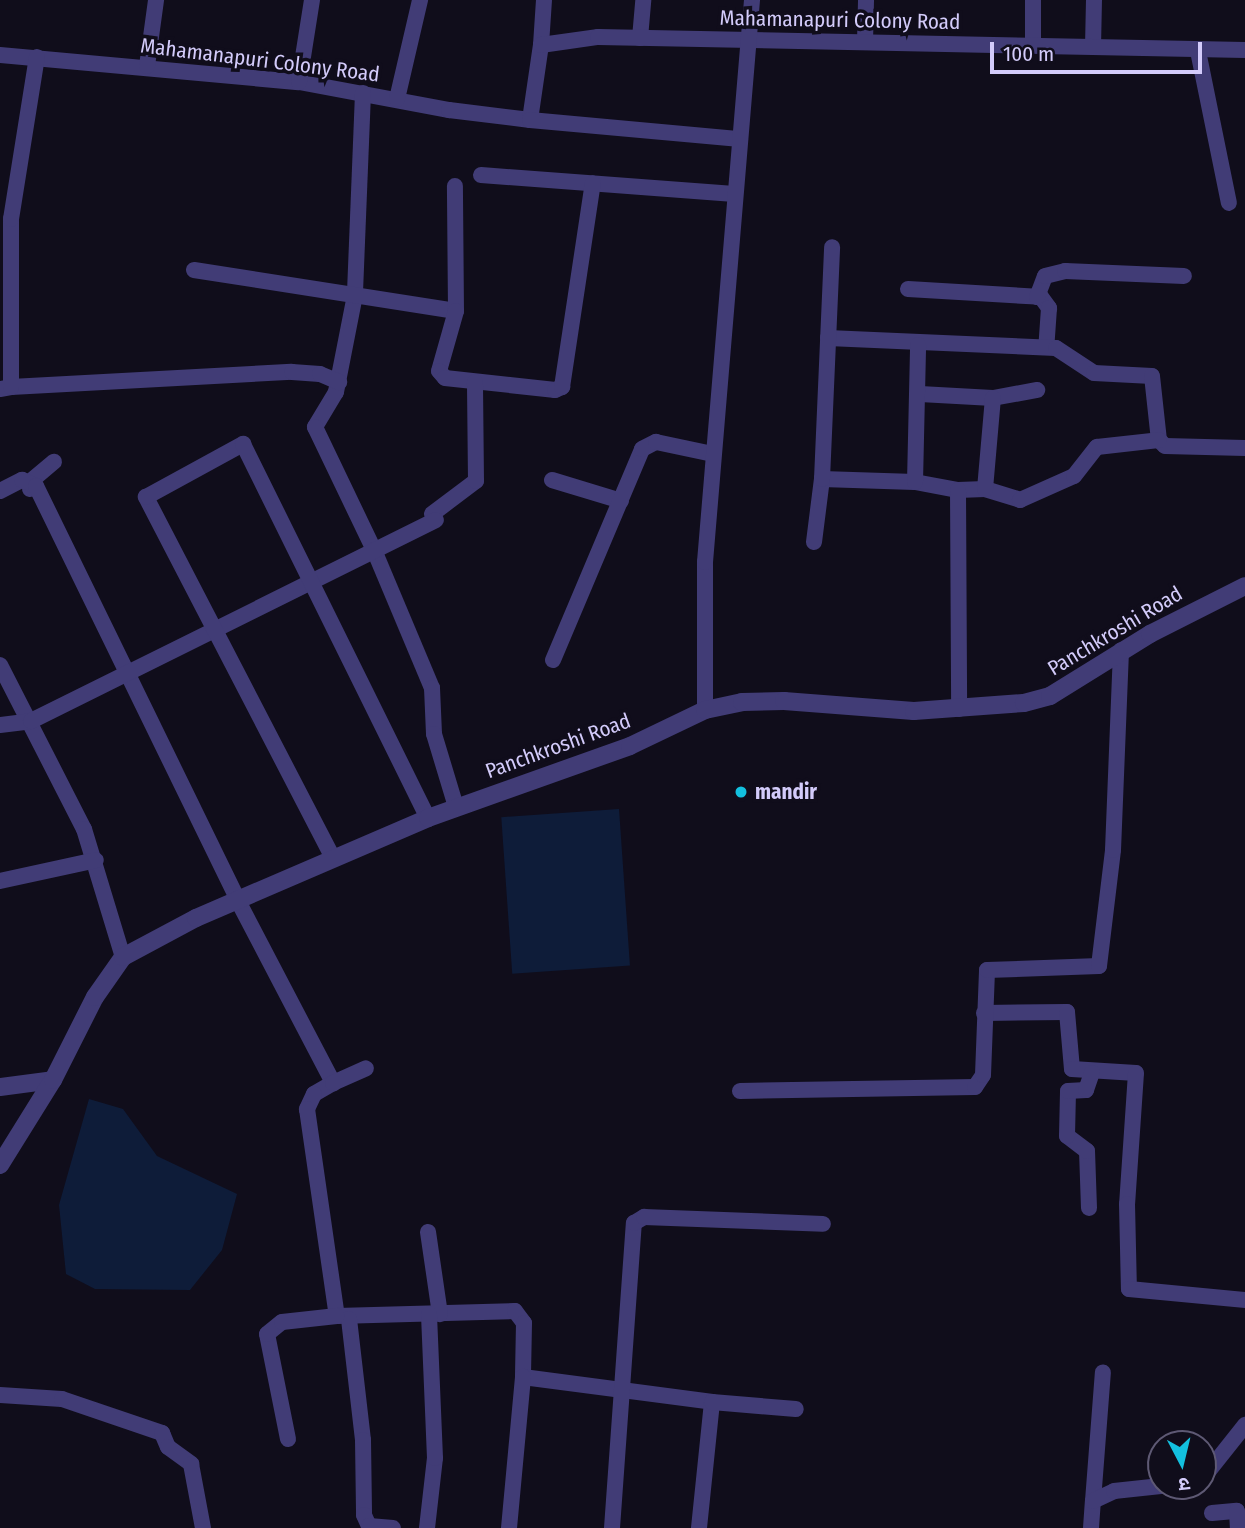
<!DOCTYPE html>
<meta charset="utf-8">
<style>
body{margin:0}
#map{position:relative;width:1245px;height:1528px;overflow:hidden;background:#100d1b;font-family:"Fira Sans Condensed","Noto Sans Devanagari",sans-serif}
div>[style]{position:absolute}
.water>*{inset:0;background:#0e1c39;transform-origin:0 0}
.minor>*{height:16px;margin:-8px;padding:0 8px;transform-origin:8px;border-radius:8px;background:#413c76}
.tertiary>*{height:18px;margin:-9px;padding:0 9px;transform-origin:9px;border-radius:9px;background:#413c76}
.dots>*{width:19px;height:19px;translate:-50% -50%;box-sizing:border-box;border:4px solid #100d1b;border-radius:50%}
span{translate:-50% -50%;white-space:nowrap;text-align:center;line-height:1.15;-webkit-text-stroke:7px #100d1b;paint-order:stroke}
.street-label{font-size:21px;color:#d3cbfa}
.poi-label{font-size:21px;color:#d3cbfa;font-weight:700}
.left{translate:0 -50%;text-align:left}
.north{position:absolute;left:1147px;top:1430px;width:70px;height:70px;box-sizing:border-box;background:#100d1b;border:2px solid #5e5974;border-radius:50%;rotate:173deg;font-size:19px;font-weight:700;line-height:28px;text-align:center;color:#d3cbfa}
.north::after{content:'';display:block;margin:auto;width:24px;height:32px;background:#13c0df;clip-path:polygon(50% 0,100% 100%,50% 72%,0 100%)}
.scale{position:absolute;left:990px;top:42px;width:212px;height:32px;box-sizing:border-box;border:4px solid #d3cbfa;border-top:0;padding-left:9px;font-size:21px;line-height:24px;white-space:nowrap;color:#d3cbfa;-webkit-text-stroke:5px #100d1b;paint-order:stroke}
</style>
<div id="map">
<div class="water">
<div style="left:619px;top:809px;width:157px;height:118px;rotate:86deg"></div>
<div style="clip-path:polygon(89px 1099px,123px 1109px,157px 1156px,237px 1194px,222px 1250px,190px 1290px,95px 1289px,66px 1274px,59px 1205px)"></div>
</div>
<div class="minor">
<div style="left:640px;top:38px;width:38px;rotate:-85deg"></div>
<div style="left:865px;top:42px;width:42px;rotate:-88.6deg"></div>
<div style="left:1033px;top:43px;width:43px;rotate:-90deg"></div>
<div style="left:541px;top:45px;width:45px;rotate:-86.2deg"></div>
<div style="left:1093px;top:47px;width:47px;rotate:-88.8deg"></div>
<div style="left:1198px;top:51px;width:155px;rotate:78.5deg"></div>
<div style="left:0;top:55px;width:300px;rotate:5.2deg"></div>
<div style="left:299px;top:82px;width:153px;rotate:10.6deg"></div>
<div style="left:449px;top:110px;width:82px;rotate:7deg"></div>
<div style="left:530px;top:120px;width:76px;rotate:-81.7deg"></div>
<div style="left:541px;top:45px;width:58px;rotate:-8deg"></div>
<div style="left:598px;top:37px;width:647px;rotate:1.15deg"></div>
<div style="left:147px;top:66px;width:67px;rotate:-82.2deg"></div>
<div style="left:299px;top:82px;width:83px;rotate:-81deg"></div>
<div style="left:363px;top:93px;width:202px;rotate:92.3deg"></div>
<div style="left:355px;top:295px;width:99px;rotate:101.1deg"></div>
<div style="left:336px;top:392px;width:41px;rotate:121deg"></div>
<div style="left:315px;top:427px;width:136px;rotate:64.4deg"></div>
<div style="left:374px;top:550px;width:150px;rotate:67.2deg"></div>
<div style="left:432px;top:688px;width:46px;rotate:87.5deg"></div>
<div style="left:434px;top:734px;width:76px;rotate:73.2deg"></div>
<div style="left:397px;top:99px;width:102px;rotate:-76.9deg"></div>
<div style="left:530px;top:120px;width:211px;rotate:5.2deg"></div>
<div style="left:481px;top:175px;width:254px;rotate:4.3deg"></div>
<div style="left:194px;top:270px;width:265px;rotate:8.9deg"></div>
<div style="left:456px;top:311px;width:125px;rotate:-90.5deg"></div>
<div style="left:908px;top:289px;width:133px;rotate:3.4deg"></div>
<div style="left:1041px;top:297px;width:14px;rotate:54deg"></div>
<div style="left:1049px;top:308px;width:39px;rotate:94deg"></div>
<div style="left:1037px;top:297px;width:22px;rotate:-69deg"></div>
<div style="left:1045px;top:276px;width:21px;rotate:-14deg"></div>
<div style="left:1065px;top:271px;width:119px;rotate:2.4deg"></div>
<div style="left:456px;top:311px;width:62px;rotate:105.8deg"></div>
<div style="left:439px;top:371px;width:9px;rotate:49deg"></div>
<div style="left:445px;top:378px;width:111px;rotate:6.2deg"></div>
<div style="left:555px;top:390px;width:8px;rotate:-23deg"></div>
<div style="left:562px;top:387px;width:206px;rotate:-81.4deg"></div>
<div style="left:828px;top:338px;width:228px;rotate:2.5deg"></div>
<div style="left:1056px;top:348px;width:45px;rotate:33.3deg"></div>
<div style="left:1094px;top:373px;width:58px;rotate:3deg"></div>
<div style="left:1152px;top:376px;width:64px;rotate:83.8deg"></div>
<div style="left:1159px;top:440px;width:8px;rotate:45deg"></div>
<div style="left:1165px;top:446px;width:80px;rotate:1.4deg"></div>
<div style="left:11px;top:387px;width:281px;rotate:-3.1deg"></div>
<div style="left:292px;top:372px;width:28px;rotate:4deg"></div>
<div style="left:320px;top:374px;width:21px;rotate:23deg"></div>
<div style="left:0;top:389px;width:11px;rotate:-10deg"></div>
<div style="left:11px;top:387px;width:168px;rotate:-90deg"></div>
<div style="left:11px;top:219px;width:164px;rotate:-80.9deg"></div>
<div style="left:920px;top:394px;width:73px;rotate:3.1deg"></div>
<div style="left:993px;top:398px;width:45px;rotate:-10.3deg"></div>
<div style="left:822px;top:479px;width:93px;rotate:1.8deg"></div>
<div style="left:915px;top:482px;width:44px;rotate:10.5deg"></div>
<div style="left:958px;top:490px;width:27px;rotate:-2deg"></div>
<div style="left:985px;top:489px;width:37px;rotate:17deg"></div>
<div style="left:1020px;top:500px;width:59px;rotate:-24deg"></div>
<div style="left:1074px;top:476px;width:37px;rotate:-52deg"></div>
<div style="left:1097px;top:447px;width:62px;rotate:-6.4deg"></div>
<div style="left:552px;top:480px;width:72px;rotate:16.9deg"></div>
<div style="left:915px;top:482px;width:137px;rotate:-88.7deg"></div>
<div style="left:30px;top:489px;width:8px;rotate:-83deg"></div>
<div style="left:31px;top:481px;width:30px;rotate:-40deg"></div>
<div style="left:985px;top:489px;width:91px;rotate:-85deg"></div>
<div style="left:958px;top:490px;width:219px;rotate:89.7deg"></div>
<div style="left:0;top:491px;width:25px;rotate:-27deg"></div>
<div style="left:22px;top:480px;width:15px;rotate:23deg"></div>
<div style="left:36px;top:486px;width:459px;rotate:64deg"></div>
<div style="left:237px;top:899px;width:208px;rotate:62.4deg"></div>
<div style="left:333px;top:1083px;width:22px;rotate:150deg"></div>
<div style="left:314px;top:1094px;width:17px;rotate:115deg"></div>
<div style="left:307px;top:1109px;width:209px;rotate:81.8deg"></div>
<div style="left:337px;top:1316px;width:178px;rotate:-1.6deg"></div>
<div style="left:515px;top:1311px;width:15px;rotate:53deg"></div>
<div style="left:524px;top:1323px;width:54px;rotate:91.1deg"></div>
<div style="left:523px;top:1377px;width:191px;rotate:7.5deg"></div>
<div style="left:712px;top:1402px;width:127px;rotate:95.9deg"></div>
<div style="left:432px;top:514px;width:55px;rotate:-36.9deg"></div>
<div style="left:476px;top:481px;width:99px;rotate:-90.6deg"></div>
<div style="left:814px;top:542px;width:64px;rotate:-82.8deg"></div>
<div style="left:822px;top:479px;width:232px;rotate:-87.5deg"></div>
<div style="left:553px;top:660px;width:229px;rotate:-67.1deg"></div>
<div style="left:642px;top:449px;width:16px;rotate:-27deg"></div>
<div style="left:656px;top:442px;width:58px;rotate:11.9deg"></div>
<div style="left:0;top:665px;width:184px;rotate:62.9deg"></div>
<div style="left:84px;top:829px;width:134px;rotate:73.1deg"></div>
<div style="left:705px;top:710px;width:148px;rotate:-90deg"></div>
<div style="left:705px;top:562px;width:564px;rotate:-85.22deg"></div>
<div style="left:0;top:725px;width:31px;rotate:-7deg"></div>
<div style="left:31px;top:721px;width:452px;rotate:-26.4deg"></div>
<div style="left:333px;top:858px;width:407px;rotate:-117.4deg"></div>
<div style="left:146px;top:497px;width:111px;rotate:-28.7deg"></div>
<div style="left:243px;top:444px;width:417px;rotate:63.7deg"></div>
<div style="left:0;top:881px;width:98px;rotate:-12.3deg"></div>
<div style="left:984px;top:1013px;width:83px;rotate:-0.7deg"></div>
<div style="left:1067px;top:1012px;width:57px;rotate:85deg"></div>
<div style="left:1072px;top:1069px;width:64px;rotate:3.6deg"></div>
<div style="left:1136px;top:1073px;width:131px;rotate:93.9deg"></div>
<div style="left:1127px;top:1204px;width:85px;rotate:88.7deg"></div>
<div style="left:1129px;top:1289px;width:117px;rotate:5.4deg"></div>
<div style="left:333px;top:1083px;width:36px;rotate:-24deg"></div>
<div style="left:740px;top:1091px;width:235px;rotate:-1deg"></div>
<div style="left:975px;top:1087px;width:14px;rotate:-56deg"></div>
<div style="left:983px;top:1075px;width:105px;rotate:-87.8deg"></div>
<div style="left:987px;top:970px;width:112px;rotate:-2deg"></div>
<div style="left:1099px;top:966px;width:117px;rotate:-83.1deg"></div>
<div style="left:1113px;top:850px;width:200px;rotate:-87.7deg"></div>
<div style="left:1089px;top:1208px;width:57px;rotate:-92deg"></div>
<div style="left:1087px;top:1151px;width:25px;rotate:-143deg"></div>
<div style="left:1067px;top:1136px;width:45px;rotate:-88.7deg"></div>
<div style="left:1068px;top:1091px;width:18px;rotate:-3deg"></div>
<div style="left:1086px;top:1090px;width:18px;rotate:-71deg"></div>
<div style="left:428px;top:1232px;width:83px;rotate:81.7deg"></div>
<div style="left:349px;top:1319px;width:122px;rotate:83.4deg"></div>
<div style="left:363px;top:1440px;width:75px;rotate:89.2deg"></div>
<div style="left:364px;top:1515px;width:12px;rotate:66deg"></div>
<div style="left:369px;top:1526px;width:24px;rotate:5deg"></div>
<div style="left:0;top:1395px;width:62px;rotate:3.7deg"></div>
<div style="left:62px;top:1399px;width:106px;rotate:18.8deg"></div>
<div style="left:162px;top:1433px;width:15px;rotate:67deg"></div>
<div style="left:168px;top:1447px;width:29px;rotate:36deg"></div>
<div style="left:191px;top:1464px;width:65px;rotate:79.4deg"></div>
<div style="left:712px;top:1402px;width:84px;rotate:4.8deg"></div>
<div style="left:288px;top:1439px;width:107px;rotate:-101.3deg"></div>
<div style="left:267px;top:1334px;width:19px;rotate:-39deg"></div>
<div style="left:282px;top:1322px;width:55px;rotate:-6.2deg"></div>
<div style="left:1203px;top:1478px;width:68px;rotate:-51.6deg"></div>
<div style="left:1093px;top:1501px;width:129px;rotate:-85.6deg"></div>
<div style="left:1212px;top:1513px;width:25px;rotate:-5deg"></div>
<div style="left:1237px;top:1511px;width:17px;rotate:87deg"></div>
<div style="left:427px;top:1528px;width:70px;rotate:-83.5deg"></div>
<div style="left:435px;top:1458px;width:144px;rotate:-92.4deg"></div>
<div style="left:509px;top:1528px;width:152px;rotate:-84.7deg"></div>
<div style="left:612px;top:1528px;width:306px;rotate:-85.9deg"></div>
<div style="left:634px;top:1223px;width:12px;rotate:-31deg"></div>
<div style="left:644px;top:1217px;width:179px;rotate:2.2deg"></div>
<div style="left:1091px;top:1528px;width:27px;rotate:-86deg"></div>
<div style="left:1093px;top:1501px;width:23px;rotate:-25deg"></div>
<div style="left:1114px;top:1491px;width:47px;rotate:-6.1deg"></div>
</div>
<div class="tertiary">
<div style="left:0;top:1087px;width:53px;rotate:-7.5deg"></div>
<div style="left:0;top:1165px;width:100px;rotate:-58.1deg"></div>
<div style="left:53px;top:1080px;width:93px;rotate:-63.2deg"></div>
<div style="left:95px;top:997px;width:49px;rotate:-55deg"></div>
<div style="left:123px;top:957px;width:83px;rotate:-28.1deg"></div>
<div style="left:196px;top:918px;width:253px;rotate:-23.3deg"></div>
<div style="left:428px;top:818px;width:214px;rotate:-19.6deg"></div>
<div style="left:630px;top:746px;width:83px;rotate:-25.6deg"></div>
<div style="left:705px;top:710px;width:38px;rotate:-12deg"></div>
<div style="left:742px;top:702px;width:42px;rotate:-1.4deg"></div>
<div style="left:784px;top:701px;width:130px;rotate:4.4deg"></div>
<div style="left:914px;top:711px;width:110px;rotate:-4.2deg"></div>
<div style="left:1024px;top:703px;width:27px;rotate:-15deg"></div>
<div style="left:1050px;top:696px;width:118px;rotate:-31.8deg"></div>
<div style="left:1150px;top:634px;width:106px;rotate:-26.8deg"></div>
</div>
<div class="dots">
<div style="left:741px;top:792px;background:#13c0df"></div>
</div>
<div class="street-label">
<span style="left:840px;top:20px;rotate:1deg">Mahamanapuri Colony Road</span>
<span style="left:260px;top:60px;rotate:7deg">Mahamanapuri Colony Road</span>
<span style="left:1115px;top:631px;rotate:-31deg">Panchkroshi Road</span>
<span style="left:558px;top:746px;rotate:-20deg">Panchkroshi Road</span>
</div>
<div class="poi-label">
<span class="left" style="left:755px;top:792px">mandir</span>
</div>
<div class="north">उ</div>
<div class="scale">100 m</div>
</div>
